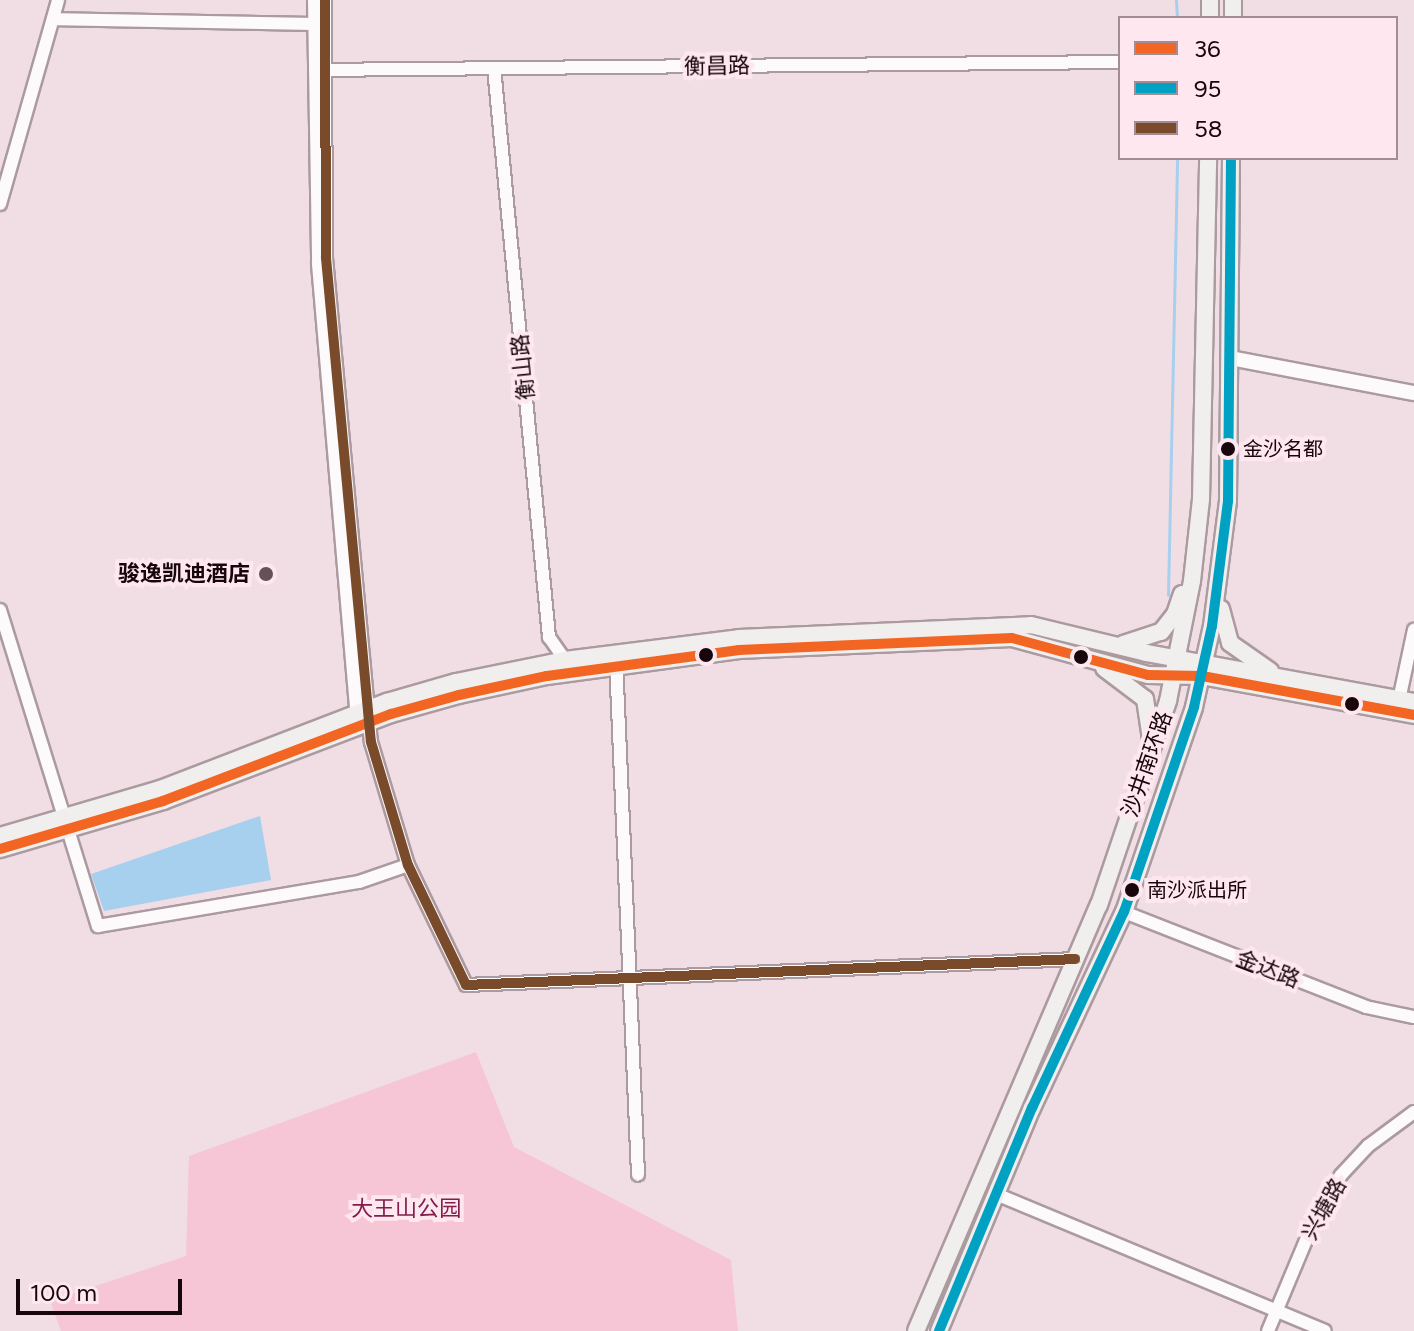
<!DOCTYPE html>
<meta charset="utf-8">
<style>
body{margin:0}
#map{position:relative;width:1414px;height:1331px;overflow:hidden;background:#f0dee4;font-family:Figtree,"Noto Sans SC",sans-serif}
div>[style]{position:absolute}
.green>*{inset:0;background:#f7c6d6}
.water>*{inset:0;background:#a7cfee}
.stream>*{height:3px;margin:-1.5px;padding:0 1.5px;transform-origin:1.5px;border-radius:1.5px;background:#a7cfee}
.roads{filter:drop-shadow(2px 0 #ab9aa0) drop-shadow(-2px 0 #ab9aa0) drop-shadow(0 2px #ab9aa0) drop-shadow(0 -2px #ab9aa0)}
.minor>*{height:12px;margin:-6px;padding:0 6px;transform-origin:6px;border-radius:6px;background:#fdfafb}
.tertiary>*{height:14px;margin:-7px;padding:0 7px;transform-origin:7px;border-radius:7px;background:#fdfafb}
.secondary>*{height:16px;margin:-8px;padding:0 8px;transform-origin:8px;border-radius:8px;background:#f1efed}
.bus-1>*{height:10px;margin:-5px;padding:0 5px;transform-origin:5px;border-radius:5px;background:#f26522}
.bus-2>*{height:10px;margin:-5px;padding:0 5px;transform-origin:5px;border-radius:5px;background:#01a1c4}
.bus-3>*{height:10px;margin:-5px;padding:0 5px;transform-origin:5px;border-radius:5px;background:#7a4b2a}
.dots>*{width:22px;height:22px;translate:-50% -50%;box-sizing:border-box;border:4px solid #fee7ee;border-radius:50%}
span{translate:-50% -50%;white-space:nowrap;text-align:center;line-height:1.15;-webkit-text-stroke:8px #fee7ee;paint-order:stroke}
.bus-label{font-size:20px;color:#17060c}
.left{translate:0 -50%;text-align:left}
.street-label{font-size:22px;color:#17060c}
.poi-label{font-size:22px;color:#17060c;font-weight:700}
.right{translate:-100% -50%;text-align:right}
.park-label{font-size:22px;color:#831d4c}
.legend{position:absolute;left:1118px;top:16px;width:280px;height:144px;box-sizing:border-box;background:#fee7ee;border:2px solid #a28d94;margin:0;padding:10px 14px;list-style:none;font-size:24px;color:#17060c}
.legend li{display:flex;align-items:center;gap:16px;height:40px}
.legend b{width:40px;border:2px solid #a28d94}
.scale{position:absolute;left:16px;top:1279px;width:166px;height:36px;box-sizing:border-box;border:4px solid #17060c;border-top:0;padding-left:10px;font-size:24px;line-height:28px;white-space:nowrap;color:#17060c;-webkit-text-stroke:6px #fee7ee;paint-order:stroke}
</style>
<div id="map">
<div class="green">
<div style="clip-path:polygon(476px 1052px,514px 1147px,731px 1260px,738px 1331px,61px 1331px,50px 1301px,186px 1256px,189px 1156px)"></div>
</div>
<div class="water">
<div style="clip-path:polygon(260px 816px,271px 880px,104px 911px,91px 874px)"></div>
</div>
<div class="stream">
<div style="left:1176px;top:0;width:18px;rotate:87deg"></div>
<div style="left:1168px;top:595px;width:437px;rotate:-88.8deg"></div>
</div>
<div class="roads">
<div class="minor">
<div style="left:314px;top:0;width:264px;rotate:89.1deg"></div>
<div style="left:318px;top:264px;width:457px;rotate:85.1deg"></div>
<div style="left:325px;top:0;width:258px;rotate:89.8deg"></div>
<div style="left:326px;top:258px;width:486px;rotate:84.7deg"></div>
<div style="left:371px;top:742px;width:128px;rotate:73.3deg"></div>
<div style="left:408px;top:865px;width:133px;rotate:64.2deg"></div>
<div style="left:466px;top:985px;width:610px;rotate:-2.44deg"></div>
<div style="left:53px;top:19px;width:268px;rotate:1.1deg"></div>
<div style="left:494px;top:68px;width:572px;rotate:84.48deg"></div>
<div style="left:549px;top:637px;width:28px;rotate:55deg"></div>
<div style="left:315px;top:70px;width:805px;rotate:-0.57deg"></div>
<div style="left:0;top:204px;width:212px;rotate:-74.1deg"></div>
<div style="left:0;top:610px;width:331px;rotate:72.8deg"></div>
<div style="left:98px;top:926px;width:265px;rotate:-9.6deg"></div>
<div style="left:359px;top:882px;width:52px;rotate:-19.1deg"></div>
<div style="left:616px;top:660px;width:515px;rotate:87.55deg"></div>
<div style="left:1398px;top:705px;width:77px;rotate:-78deg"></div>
<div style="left:1124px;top:912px;width:260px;rotate:21.4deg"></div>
<div style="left:1366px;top:1007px;width:49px;rotate:11.8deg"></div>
<div style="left:996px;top:1194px;width:356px;rotate:22.6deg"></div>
<div style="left:1268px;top:1331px;width:132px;rotate:-67.3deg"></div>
<div style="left:1319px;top:1209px;width:40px;rotate:-57.1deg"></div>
<div style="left:1341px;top:1175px;width:40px;rotate:-47deg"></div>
<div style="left:1368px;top:1146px;width:57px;rotate:-36.5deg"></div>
</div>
<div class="tertiary">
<div style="left:1230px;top:358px;width:187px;rotate:10.8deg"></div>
</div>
<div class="secondary">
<div style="left:1210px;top:18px;width:18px;rotate:-90deg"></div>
<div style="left:1233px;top:18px;width:18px;rotate:-90deg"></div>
<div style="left:1221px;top:609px;width:35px;rotate:75deg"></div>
<div style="left:1230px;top:643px;width:49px;rotate:35deg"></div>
<div style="left:1123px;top:644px;width:40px;rotate:-18deg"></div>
<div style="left:1161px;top:632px;width:23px;rotate:-52deg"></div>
<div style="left:1175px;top:614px;width:21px;rotate:-71deg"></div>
<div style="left:1104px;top:668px;width:51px;rotate:37.1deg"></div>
<div style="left:1145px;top:699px;width:40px;rotate:81.5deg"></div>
<div style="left:0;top:836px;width:167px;rotate:-16.4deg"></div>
<div style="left:160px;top:789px;width:243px;rotate:-21deg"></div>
<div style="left:387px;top:702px;width:72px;rotate:-16.2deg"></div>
<div style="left:456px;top:682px;width:111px;rotate:-11.4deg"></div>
<div style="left:565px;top:660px;width:175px;rotate:-7.2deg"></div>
<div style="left:739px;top:638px;width:292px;rotate:-2.5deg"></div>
<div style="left:1031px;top:625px;width:119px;rotate:13.6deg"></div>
<div style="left:1147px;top:653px;width:271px;rotate:10.4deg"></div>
<div style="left:0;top:849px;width:170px;rotate:-16.4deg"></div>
<div style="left:163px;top:801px;width:244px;rotate:-20.9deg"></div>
<div style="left:391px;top:714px;width:71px;rotate:-15.6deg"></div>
<div style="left:459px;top:695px;width:90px;rotate:-12.2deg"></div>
<div style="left:547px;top:676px;width:194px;rotate:-7.7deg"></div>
<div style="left:739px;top:650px;width:273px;rotate:-2.5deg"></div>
<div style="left:1012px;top:638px;width:141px;rotate:15.2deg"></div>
<div style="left:1148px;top:675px;width:54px;rotate:1.1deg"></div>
<div style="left:1202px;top:676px;width:216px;rotate:10.4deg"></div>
<div style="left:916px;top:1331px;width:464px;rotate:-66.8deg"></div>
<div style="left:1099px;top:905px;width:215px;rotate:-71.3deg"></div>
<div style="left:1168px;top:701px;width:122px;rotate:-78.7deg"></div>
<div style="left:1192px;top:581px;width:82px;rotate:-83.7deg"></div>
<div style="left:1201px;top:499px;width:341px;rotate:-88.8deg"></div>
<div style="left:939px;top:1331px;width:242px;rotate:-67.4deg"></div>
<div style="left:1032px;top:1108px;width:217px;rotate:-64.9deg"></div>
<div style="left:1124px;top:912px;width:217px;rotate:-71.1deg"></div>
<div style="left:1194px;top:707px;width:83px;rotate:-77.5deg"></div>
<div style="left:1212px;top:626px;width:126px;rotate:-82.7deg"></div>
<div style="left:1228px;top:501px;width:343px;rotate:-89.5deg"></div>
</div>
</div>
<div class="bus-1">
<div style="left:0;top:849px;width:170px;rotate:-16.4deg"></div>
<div style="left:163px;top:801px;width:244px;rotate:-20.9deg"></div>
<div style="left:391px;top:714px;width:71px;rotate:-15.6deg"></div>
<div style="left:459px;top:695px;width:90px;rotate:-12.2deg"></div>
<div style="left:547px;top:676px;width:194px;rotate:-7.7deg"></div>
<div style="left:739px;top:650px;width:273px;rotate:-2.5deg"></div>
<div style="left:1012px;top:638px;width:141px;rotate:15.2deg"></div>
<div style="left:1148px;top:675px;width:54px;rotate:1.1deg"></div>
<div style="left:1202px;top:676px;width:216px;rotate:10.4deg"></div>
</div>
<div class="bus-2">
<div style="left:939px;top:1331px;width:242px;rotate:-67.4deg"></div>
<div style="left:1032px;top:1108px;width:217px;rotate:-64.9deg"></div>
<div style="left:1124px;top:912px;width:217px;rotate:-71.1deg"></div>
<div style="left:1194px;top:707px;width:83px;rotate:-77.5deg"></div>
<div style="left:1212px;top:626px;width:126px;rotate:-82.7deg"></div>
<div style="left:1228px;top:501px;width:343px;rotate:-89.5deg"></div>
</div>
<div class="bus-3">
<div style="left:325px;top:0;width:258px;rotate:89.8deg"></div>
<div style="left:326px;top:258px;width:486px;rotate:84.7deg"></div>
<div style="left:371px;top:742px;width:128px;rotate:73.3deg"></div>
<div style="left:408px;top:865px;width:133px;rotate:64.2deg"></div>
<div style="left:466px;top:985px;width:610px;rotate:-2.44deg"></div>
</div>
<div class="dots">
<div style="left:1228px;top:449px;background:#17060c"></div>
<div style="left:266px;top:574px;background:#635258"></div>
<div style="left:706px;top:655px;background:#17060c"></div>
<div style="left:1081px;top:657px;background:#17060c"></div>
<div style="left:1352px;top:704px;background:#17060c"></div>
<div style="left:1132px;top:890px;background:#17060c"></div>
</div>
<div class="bus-label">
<span class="left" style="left:1243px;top:449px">金沙名都</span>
<span class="left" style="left:1147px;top:890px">南沙派出所</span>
</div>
<div class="street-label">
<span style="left:717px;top:66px;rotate:-1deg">衡昌路</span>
<span style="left:523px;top:367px;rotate:-96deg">衡山路</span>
<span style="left:1147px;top:764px;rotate:-71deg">沙井南环路</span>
<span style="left:1268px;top:969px;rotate:21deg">金达路</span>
<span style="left:1324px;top:1209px;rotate:-61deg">兴塘路</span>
</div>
<div class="poi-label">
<span class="right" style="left:250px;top:574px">骏逸凯迪酒店</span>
</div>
<div class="park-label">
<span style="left:406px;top:1209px">大王山公园</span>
</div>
<ul class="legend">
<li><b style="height:10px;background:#f26522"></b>36</li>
<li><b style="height:10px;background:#01a1c4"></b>95</li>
<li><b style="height:10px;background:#7a4b2a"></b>58</li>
</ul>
<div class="scale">100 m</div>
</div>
